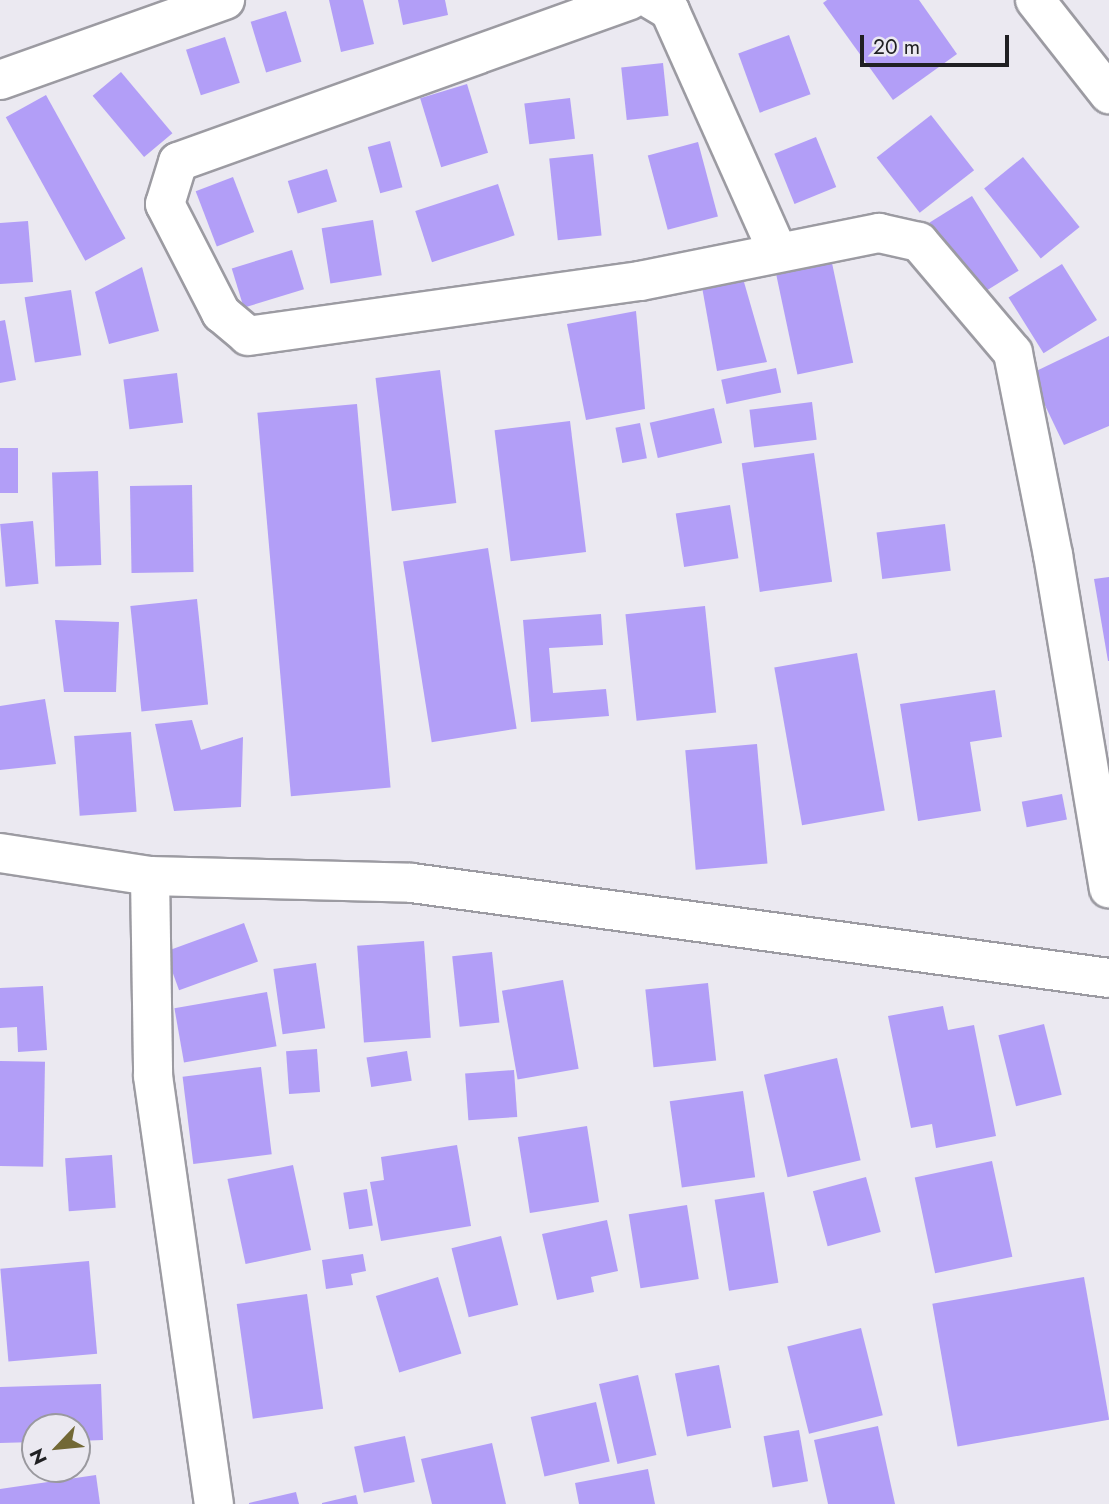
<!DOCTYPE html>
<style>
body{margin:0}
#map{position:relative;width:1109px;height:1504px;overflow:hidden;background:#ebe9f1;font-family:Jost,sans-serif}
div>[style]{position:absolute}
.building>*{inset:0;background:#b29ef7;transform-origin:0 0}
.roads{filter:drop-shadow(2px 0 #9c9ba2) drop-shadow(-2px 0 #9c9ba2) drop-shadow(0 2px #9c9ba2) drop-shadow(0 -2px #9c9ba2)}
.street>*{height:38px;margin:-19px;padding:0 19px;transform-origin:19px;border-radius:19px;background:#fff}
.secondary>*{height:38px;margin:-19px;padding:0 19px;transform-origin:19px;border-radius:19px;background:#fff}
span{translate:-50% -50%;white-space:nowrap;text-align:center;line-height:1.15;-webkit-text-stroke:7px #ebe9f1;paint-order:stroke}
.north{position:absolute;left:21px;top:1413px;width:70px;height:70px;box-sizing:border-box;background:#ebe9f1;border:2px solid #9a999f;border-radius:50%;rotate:244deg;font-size:19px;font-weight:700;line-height:28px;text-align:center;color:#202023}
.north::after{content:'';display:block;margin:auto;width:24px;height:32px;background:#726835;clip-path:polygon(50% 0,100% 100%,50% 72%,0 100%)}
.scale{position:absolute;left:860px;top:35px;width:149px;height:32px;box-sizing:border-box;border:4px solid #202023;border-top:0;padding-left:9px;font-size:21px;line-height:24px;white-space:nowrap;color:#202023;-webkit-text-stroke:5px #ebe9f1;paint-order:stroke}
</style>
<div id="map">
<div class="building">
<div style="clip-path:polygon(329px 0,363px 0,374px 44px,341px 52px)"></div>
<div style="clip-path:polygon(398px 0,445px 0,448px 15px,403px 25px)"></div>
<div style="clip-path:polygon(827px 0,919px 0,957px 54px,893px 100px,823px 3px)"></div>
<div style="left:286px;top:11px;width:53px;height:37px;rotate:73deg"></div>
<div style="left:789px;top:35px;width:63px;height:54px;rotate:70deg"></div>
<div style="left:225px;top:37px;width:48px;height:41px;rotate:72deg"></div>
<div style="left:663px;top:63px;width:53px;height:42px;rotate:84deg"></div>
<div style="left:121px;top:72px;width:80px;height:37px;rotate:50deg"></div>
<div style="left:467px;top:84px;width:72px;height:49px;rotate:73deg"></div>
<div style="left:46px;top:95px;width:164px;height:46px;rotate:61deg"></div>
<div style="left:570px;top:98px;width:41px;height:46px;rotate:83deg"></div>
<div style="left:931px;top:115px;width:70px;height:69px;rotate:52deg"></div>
<div style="left:816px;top:137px;width:54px;height:45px;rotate:68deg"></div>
<div style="left:390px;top:141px;width:48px;height:23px;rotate:75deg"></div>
<div style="left:698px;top:142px;width:77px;height:52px;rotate:75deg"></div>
<div style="left:593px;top:154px;width:82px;height:44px;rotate:84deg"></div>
<div style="left:1023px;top:157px;width:90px;height:50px;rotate:51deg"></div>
<div style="left:327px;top:169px;width:34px;height:41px;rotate:73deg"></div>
<div style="left:233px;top:177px;width:59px;height:40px;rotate:69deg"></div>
<div style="left:498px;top:184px;width:54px;height:87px;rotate:72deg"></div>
<div style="left:972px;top:196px;width:88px;height:50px;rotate:58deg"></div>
<div style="left:373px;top:220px;width:56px;height:52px;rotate:81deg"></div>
<div style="clip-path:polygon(28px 221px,33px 282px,0 284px,0 223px)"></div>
<div style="left:292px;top:250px;width:41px;height:63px;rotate:73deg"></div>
<div style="left:832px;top:263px;width:102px;height:57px;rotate:78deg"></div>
<div style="left:1062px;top:264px;width:66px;height:63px;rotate:58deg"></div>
<div style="clip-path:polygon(142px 267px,159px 331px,109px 344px,95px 292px)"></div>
<div style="clip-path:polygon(742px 275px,767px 362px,717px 371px,702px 287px)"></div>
<div style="left:71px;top:290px;width:66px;height:47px;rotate:81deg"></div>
<div style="clip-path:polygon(636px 311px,645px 409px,586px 420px,567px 324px)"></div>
<div style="clip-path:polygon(5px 320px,16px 380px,0 383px,0 321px)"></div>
<div style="clip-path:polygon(1109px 336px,1109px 426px,1064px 445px,1030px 374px)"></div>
<div style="left:776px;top:368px;width:25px;height:56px;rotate:78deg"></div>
<div style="left:440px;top:370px;width:134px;height:65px;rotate:83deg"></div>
<div style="left:177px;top:373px;width:50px;height:54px;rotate:83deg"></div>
<div style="left:812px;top:402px;width:38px;height:63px;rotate:83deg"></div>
<div style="left:357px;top:404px;width:385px;height:100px;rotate:85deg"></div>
<div style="left:714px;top:408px;width:36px;height:66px;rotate:77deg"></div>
<div style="left:570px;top:421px;width:132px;height:76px;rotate:83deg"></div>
<div style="left:640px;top:423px;width:36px;height:25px;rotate:79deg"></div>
<div style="left:0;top:448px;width:18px;height:45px"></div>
<div style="left:814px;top:453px;width:130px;height:73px;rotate:82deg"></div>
<div style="left:98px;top:471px;width:94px;height:46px;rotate:88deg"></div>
<div style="left:192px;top:485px;width:87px;height:62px;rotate:89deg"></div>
<div style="left:730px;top:505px;width:54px;height:55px;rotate:81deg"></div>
<div style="left:33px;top:521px;width:63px;height:33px;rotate:85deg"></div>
<div style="left:945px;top:524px;width:47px;height:69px;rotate:83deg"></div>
<div style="left:488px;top:548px;width:183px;height:86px;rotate:81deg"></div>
<div style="clip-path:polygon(1109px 577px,1109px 661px,1108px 661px,1094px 579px)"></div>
<div style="left:197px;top:599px;width:106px;height:67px;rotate:84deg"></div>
<div style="left:705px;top:606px;width:107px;height:80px;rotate:84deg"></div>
<div style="clip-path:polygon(601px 614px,603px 645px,549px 648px,553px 693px,606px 689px,609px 716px,531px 722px,523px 620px)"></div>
<div style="clip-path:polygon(55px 620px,119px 622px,116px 692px,64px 692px)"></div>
<div style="left:857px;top:653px;width:160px;height:84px;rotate:80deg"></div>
<div style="clip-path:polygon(995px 690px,1002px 737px,970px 742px,981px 811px,918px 821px,900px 704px)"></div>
<div style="clip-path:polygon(45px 699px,56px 764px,0 770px,0 706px)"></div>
<div style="clip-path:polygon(192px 720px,201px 750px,243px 737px,241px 807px,174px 811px,155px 724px)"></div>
<div style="left:131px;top:732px;width:80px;height:57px;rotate:86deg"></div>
<div style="left:757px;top:744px;width:120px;height:72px;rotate:85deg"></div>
<div style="left:1062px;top:794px;width:26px;height:41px;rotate:79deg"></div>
<div style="left:244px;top:923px;width:41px;height:84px;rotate:70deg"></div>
<div style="left:424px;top:941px;width:97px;height:67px;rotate:86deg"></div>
<div style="left:492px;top:952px;width:71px;height:40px;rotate:84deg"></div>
<div style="left:316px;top:963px;width:66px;height:43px;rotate:82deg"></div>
<div style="left:563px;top:980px;width:90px;height:62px;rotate:80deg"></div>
<div style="left:708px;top:983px;width:78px;height:63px;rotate:84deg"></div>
<div style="clip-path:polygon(43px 986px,47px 1050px,18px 1052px,17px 1027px,0 1028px,0 988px)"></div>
<div style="left:267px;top:992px;width:55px;height:94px;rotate:80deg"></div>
<div style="clip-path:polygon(943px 1006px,948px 1030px,974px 1025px,996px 1136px,936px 1148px,932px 1124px,911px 1128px,888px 1016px)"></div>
<div style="left:1044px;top:1024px;width:73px;height:47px;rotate:76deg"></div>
<div style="left:317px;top:1049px;width:43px;height:31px;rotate:86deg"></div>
<div style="left:407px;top:1051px;width:30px;height:41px;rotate:81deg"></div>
<div style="left:837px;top:1058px;width:105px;height:75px;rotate:77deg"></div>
<div style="left:0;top:1061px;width:45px;height:105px;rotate:1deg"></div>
<div style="left:261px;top:1067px;width:88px;height:79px;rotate:83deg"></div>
<div style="left:514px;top:1070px;width:47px;height:49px;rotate:86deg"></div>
<div style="left:743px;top:1091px;width:87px;height:74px;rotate:82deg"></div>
<div style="left:587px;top:1126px;width:77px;height:70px;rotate:81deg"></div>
<div style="clip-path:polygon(457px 1145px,471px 1226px,381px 1241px,370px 1182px,384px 1180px,381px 1157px)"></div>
<div style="left:112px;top:1155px;width:53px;height:47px;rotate:86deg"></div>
<div style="left:992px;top:1161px;width:98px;height:79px;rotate:78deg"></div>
<div style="left:293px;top:1165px;width:87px;height:67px;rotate:78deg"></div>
<div style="left:866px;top:1177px;width:57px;height:55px;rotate:75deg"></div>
<div style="left:367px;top:1189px;width:37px;height:24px;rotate:81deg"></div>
<div style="left:764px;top:1192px;width:92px;height:50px;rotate:81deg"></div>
<div style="left:687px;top:1205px;width:75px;height:59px;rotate:81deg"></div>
<div style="clip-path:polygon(607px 1220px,618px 1271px,591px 1277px,594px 1292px,557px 1300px,542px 1234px)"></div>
<div style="left:501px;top:1236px;width:71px;height:51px;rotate:76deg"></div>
<div style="clip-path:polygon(363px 1254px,366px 1271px,351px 1274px,353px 1285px,326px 1289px,322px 1260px)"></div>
<div style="left:89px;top:1261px;width:93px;height:89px;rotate:85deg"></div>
<div style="left:438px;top:1277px;width:80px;height:65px;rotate:73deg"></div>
<div style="left:1084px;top:1277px;width:145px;height:154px;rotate:80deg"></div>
<div style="left:307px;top:1294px;width:116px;height:71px;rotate:82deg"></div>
<div style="left:861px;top:1328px;width:90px;height:76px;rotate:76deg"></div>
<div style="left:719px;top:1365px;width:64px;height:45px;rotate:79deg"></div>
<div style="left:638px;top:1375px;width:82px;height:40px;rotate:77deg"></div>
<div style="clip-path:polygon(101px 1384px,103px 1440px,77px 1441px,77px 1427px,35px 1427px,35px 1442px,0 1443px,0 1387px)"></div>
<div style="left:596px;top:1402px;width:61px;height:67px;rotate:77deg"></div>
<div style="clip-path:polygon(878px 1426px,895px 1504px,828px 1504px,814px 1440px)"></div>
<div style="left:799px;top:1430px;width:52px;height:36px;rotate:80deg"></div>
<div style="left:405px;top:1436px;width:47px;height:52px;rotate:78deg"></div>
<div style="clip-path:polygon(492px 1443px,506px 1504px,432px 1504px,421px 1459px)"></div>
<div style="clip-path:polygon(648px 1469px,655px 1504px,579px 1504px,575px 1483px)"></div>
<div style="clip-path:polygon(96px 1475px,100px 1504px,0 1504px,0 1489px)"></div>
<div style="clip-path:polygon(296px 1492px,299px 1504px,249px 1504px,249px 1503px)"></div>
<div style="clip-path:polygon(356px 1495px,358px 1504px,322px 1504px,322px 1503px)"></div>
</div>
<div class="roads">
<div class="street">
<div style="left:630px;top:0;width:480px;rotate:160.3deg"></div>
<div style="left:178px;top:162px;width:44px;rotate:107.2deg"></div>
<div style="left:165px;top:204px;width:123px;rotate:62.8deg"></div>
<div style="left:221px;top:313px;width:35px;rotate:40deg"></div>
<div style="left:248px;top:336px;width:396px;rotate:-8deg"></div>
<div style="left:640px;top:281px;width:244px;rotate:-11.4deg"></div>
<div style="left:879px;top:233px;width:41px;rotate:12.7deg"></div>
<div style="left:919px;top:242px;width:145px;rotate:49.7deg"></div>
<div style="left:1013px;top:353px;width:206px;rotate:78.8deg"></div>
<div style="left:1053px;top:555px;width:338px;rotate:80.5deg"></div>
<div style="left:652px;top:0;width:21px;rotate:31deg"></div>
<div style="left:670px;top:11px;width:264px;rotate:65.9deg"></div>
<div style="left:0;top:80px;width:239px;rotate:-19.6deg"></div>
<div style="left:0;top:853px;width:152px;rotate:8.7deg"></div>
<div style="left:150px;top:876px;width:262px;rotate:1.5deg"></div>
<div style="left:412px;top:883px;width:703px;rotate:7.76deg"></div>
<div style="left:150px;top:876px;width:200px;rotate:89.1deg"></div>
<div style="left:153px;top:1076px;width:432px;rotate:81.9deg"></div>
</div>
<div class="secondary">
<div style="left:1035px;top:0;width:120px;rotate:51.8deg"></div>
</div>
</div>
<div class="north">N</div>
<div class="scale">20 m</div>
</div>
